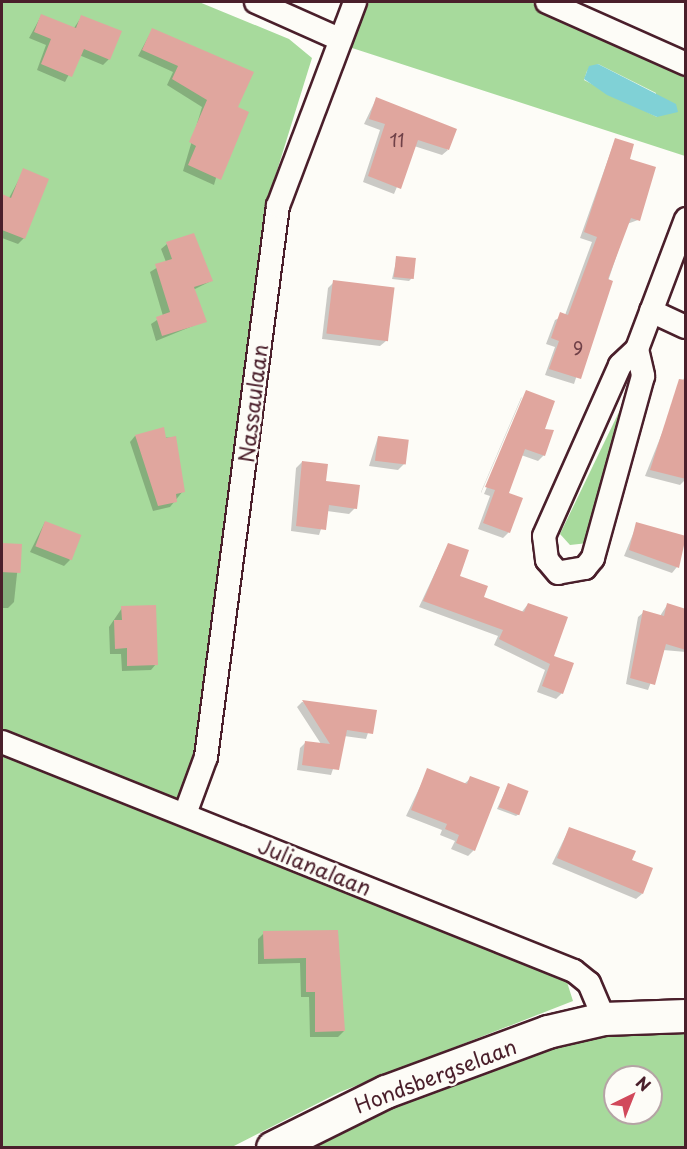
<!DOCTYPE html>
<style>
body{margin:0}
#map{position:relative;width:687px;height:1149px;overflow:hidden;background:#fdfcf7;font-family:"Playpen Sans",sans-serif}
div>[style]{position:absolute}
.green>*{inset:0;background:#a7da9c}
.water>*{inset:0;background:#80d1d6}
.shadow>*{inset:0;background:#0003}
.building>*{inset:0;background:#e0a69e;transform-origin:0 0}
.roads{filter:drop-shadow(2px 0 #4a1f2b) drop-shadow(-2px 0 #4a1f2b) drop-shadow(0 2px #4a1f2b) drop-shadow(0 -2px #4a1f2b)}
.street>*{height:22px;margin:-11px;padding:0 11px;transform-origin:11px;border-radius:11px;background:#fdfcf7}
.secondary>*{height:32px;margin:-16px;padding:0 16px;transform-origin:16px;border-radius:16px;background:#fdfcf7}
span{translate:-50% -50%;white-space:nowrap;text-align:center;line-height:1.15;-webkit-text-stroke:5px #fdfcf7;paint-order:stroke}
.number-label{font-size:18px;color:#704148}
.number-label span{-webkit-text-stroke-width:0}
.street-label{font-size:21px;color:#4a1f2b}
.frame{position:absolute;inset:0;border:3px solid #4a1f2b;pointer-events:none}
.north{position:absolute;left:603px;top:1065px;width:60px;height:60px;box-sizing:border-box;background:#fdfcf7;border:2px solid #b5a4a5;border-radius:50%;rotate:43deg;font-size:16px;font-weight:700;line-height:24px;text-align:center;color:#4a1f2b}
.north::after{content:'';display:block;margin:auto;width:21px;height:27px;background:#d1495b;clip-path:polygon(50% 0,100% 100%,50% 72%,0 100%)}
</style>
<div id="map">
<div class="green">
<div style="clip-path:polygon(2px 2px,199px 2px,289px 39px,312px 58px,271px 190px,258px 273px,188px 811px,2px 735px)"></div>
<div style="clip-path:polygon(evenodd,369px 2px,530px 2px,685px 72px,685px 156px,349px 47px,369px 2px,598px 64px,656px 93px,657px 117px,584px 80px,587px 71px,598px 64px)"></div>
<div style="clip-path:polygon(632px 385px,588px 543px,570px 545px,560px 534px)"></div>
<div style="clip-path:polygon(2px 748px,555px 971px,567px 982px,573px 1001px,340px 1092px,232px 1147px,2px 1147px)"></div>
<div style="clip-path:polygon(evenodd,685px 1026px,685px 1147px,295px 1148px,532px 1049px,591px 1034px,685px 1026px,615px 1077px,651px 1077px,651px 1113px,615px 1113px,615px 1077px)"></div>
</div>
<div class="water">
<div style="clip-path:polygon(598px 64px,676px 104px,678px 112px,657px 117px,607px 95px,584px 79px,589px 66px)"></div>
</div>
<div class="shadow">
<div style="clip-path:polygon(41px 16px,74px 28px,82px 16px,109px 59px,103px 65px,79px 55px,65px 82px,37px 70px,46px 45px,29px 38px)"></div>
<div style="clip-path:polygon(152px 30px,236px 108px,214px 185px,183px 171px,202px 107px,167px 85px,173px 72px,138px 56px)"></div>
<div style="clip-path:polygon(376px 99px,448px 150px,442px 155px,414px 146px,394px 194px,363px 182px,380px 130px,364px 124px)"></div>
<div style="clip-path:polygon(615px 140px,628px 160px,638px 220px,627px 224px,574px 384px,545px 375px,555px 347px,546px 344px,555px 320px,565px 315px,592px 242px,580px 238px)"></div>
<div style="clip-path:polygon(24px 170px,24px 238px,18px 244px,2px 238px,2px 195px,9px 198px)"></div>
<div style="clip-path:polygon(167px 244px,211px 281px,193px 290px,205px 321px,156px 341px,151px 324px,163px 316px,150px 272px,166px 262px,161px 249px)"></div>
<div style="clip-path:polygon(397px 258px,412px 278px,409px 281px,392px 279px)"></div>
<div style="clip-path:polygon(334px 282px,386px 341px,380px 346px,322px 339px,328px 288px)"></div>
<div style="clip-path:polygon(686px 373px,686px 479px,680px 485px,645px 476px)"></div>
<div style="clip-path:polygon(527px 392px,543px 430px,544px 455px,538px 461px,521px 455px,507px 494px,509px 532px,503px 538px,478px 529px,490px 496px,484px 494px)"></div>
<div style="clip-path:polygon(522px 397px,481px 493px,481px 492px,521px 398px)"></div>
<div style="clip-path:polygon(135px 436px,175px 438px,183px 491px,170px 507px,153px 511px,130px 442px)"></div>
<div style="clip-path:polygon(378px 437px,404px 464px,398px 470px,369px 466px)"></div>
<div style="clip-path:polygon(302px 462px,355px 508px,349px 514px,327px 511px,319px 535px,291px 531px,296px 468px)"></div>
<div style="clip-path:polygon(45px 522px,70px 560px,64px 566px,30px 552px)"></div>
<div style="clip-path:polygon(637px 524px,677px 567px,672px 573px,624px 556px)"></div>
<div style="clip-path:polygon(2px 545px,20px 546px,14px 602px,8px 608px,2px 608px)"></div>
<div style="clip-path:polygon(448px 545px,458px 577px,482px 598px,521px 613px,528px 604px,552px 657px,562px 693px,556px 699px,537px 692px,545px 670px,494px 645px,498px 636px,419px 607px)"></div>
<div style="clip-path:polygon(667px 605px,686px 610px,686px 652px,663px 650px,648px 690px,626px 684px,638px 617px,644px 612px,660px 616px)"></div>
<div style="clip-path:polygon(122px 608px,156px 664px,151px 670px,122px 671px,121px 654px,110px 654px,109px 627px)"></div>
<div style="clip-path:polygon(302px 702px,375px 711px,366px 739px,344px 736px,331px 775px,297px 770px,300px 748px,306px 742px,321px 744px,297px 707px)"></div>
<div style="clip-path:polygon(428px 770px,464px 784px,471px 778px,474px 850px,468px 856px,451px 849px,455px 841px,440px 835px,442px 830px,406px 816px)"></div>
<div style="clip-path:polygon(508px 785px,519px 814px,516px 816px,497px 809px)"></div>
<div style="clip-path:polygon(569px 829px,630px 861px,642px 894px,636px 899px,552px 864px)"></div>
<div style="clip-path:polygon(336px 932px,344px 1031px,338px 1037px,310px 1037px,309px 997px,301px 997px,300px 963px,258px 964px,258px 939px,264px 933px)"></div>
</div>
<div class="building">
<div style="clip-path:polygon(41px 14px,76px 28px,81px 15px,122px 31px,110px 60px,84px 49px,72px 77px,41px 64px,51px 39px,34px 32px)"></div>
<div style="clip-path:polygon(152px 28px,254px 72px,238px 107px,249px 112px,221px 180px,188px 165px,196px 146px,189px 142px,207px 100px,172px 79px,178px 66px,142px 50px)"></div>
<div style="clip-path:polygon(376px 97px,457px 129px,449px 150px,418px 140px,401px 189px,368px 176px,385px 124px,369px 119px)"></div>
<div style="clip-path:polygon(615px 138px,634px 144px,630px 159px,656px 167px,640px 221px,631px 218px,608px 279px,613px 281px,581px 379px,549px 369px,559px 341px,551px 338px,560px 312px,568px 315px,597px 237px,584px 232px)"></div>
<div style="clip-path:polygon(23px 168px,49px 179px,25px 239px,2px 230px,2px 194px,11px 198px)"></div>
<div style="clip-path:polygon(194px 233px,213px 281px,194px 287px,207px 322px,162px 336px,156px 317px,170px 312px,155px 264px,172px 259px,166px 242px)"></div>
<div style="left:396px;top:256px;width:20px;height:21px;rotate:6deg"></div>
<div style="left:333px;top:280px;width:62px;height:54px;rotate:7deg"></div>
<div style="clip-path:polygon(679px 379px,686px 380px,686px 479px,650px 470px)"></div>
<div style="clip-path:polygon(526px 390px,555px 401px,545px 429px,554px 430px,545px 456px,525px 449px,509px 493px,523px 498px,510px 533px,483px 523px,495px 490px,485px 487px)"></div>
<div style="clip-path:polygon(164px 427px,166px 438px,176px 436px,185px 492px,176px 494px,177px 502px,158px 506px,135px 435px)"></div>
<div style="left:378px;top:436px;width:31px;height:25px;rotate:7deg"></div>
<div style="clip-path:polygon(302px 461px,328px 464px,326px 481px,360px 485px,357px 509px,329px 505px,326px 530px,296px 526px)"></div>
<div style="left:45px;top:521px;width:39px;height:27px;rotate:21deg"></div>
<div style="clip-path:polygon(636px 522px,686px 536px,679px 568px,629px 550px)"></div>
<div style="left:2px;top:543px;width:20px;height:29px;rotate:3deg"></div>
<div style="clip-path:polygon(448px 543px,469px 550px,460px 576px,488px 586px,484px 597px,524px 612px,528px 603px,568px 617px,554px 656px,574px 663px,563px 694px,542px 686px,550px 664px,499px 639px,503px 630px,423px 601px)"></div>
<div style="clip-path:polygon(667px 603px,686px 609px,686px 650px,666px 644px,655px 685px,630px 678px,643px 610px,664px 616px)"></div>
<div style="clip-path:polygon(156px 605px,158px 665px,127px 666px,127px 648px,115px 649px,114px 620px,122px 620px,121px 606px)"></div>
<div style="clip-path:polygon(302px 700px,377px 710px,373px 734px,347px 730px,339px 770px,302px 765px,305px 741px,330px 744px)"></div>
<div style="clip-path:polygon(427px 768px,467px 784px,470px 776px,500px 787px,475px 851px,456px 843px,459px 835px,445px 829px,447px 824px,411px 810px)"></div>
<div style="left:508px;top:783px;width:22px;height:26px;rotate:21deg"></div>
<div style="clip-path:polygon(569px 827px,636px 851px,632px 860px,653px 868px,643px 894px,557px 858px)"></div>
<div style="clip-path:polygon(338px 930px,345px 1031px,315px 1032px,315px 992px,306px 992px,306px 958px,264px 959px,263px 931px)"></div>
</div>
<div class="roads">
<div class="street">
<div style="left:256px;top:2px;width:91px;rotate:24deg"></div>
<div style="left:547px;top:2px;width:152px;rotate:24deg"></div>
<div style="left:651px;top:311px;width:38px;rotate:25deg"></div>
<div style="left:637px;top:349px;width:28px;rotate:77deg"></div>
<div style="left:643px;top:376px;width:189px;rotate:105.4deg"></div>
<div style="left:593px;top:558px;width:13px;rotate:129deg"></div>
<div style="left:585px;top:568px;width:27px;rotate:170deg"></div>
<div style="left:558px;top:573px;width:17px;rotate:-130deg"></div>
<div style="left:547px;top:560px;width:24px;rotate:-97deg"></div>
<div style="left:544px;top:536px;width:187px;rotate:-66deg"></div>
<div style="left:620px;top:365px;width:23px;rotate:-43deg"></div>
<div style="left:637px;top:349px;width:139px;rotate:-69.3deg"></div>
<div style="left:2px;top:742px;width:616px;rotate:21.82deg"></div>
<div style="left:574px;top:971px;width:19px;rotate:39deg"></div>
<div style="left:589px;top:983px;width:39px;rotate:67deg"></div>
<div style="left:185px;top:814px;width:61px;rotate:-69.8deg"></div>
<div style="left:206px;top:757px;width:556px;rotate:-82.56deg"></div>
<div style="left:278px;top:206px;width:218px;rotate:-69.3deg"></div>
</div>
<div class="secondary">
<div style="left:273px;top:1148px;width:126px;rotate:-26.4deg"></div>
<div style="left:386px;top:1092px;width:173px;rotate:-20.3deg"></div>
<div style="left:548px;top:1032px;width:57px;rotate:-13.1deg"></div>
<div style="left:604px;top:1019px;width:82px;rotate:-2.1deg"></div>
</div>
</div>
<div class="number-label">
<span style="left:397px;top:140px">11</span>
<span style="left:578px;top:348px">9</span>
</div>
<div class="street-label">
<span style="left:252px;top:403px;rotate:-83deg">Nassaulaan</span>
<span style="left:315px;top:866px;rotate:22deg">Julianalaan</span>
<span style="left:435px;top:1075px;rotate:-21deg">Hondsbergselaan</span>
</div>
<div class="frame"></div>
<div class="north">N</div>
</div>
